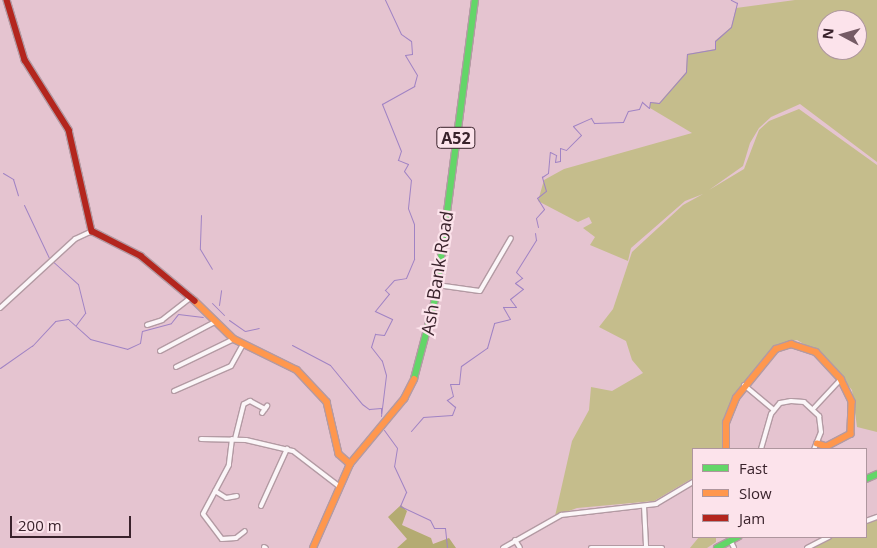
<!DOCTYPE html>
<style>
body{margin:0}
#map{position:relative;width:877px;height:548px;overflow:hidden;background:#e5c4d0;font-family:"Open Sans",sans-serif}
div>[style]{position:absolute}
.green>*{inset:0;background:#c5bd8c}
.forest>*{inset:0;background:#b4ab72}
.stream>*{height:1px;margin:-0.5px;padding:0 0.5px;transform-origin:0.5px;border-radius:0.5px;background:#a083c4}
.roads{filter:drop-shadow(1px 0 #b39aa3) drop-shadow(-1px 0 #b39aa3) drop-shadow(0 1px #b39aa3) drop-shadow(0 -1px #b39aa3)}
.street>*{height:4px;margin:-2px;padding:0 2px;transform-origin:2px;border-radius:2px;background:#fbf6f8}
.fast>*{height:5.5px;margin:-2.75px;padding:0 2.75px;transform-origin:2.75px;border-radius:2.75px;background:#63d668}
.slow>*{height:5.5px;margin:-2.75px;padding:0 2.75px;transform-origin:2.75px;border-radius:2.75px;background:#ff974d}
.jam>*{height:5.5px;margin:-2.75px;padding:0 2.75px;transform-origin:2.75px;border-radius:2.75px;background:#b3261e}
span{translate:-50% -50%;white-space:nowrap;text-align:center;line-height:1.15;-webkit-text-stroke:4.5px #fce3eb;paint-order:stroke}
.shield-label span{padding:1px 4px;background:#fce3eb;border:1px solid;border-radius:4px;-webkit-text-stroke-width:0}
.shield-label{font-size:16px;color:#39222b;font-weight:700}
.street-label{font-size:18px;color:#39222b}
.legend{position:absolute;left:692px;top:448px;width:175px;height:90px;box-sizing:border-box;background:#fce3eb;border:1px solid #ae969e;margin:0;padding:6px 9px;list-style:none;font-size:15px;color:#39222b}
.legend li{display:flex;align-items:center;gap:10px;height:25px}
.legend b{width:25px;border:1px solid #ae969e}
.north{position:absolute;left:817px;top:10px;width:50px;height:50px;box-sizing:border-box;background:#fce3eb;border:1px solid #ae969e;border-radius:50%;rotate:276deg;font-size:14px;font-weight:700;line-height:20px;text-align:center;color:#39222b}
.north::after{content:'';display:block;margin:auto;width:18px;height:22px;background:#755b65;clip-path:polygon(50% 0,100% 100%,50% 72%,0 100%)}
.scale{position:absolute;left:10px;top:516px;width:121px;height:22px;box-sizing:border-box;border:2px solid #39222b;border-top:0;padding-left:6px;font-size:15px;line-height:18px;white-space:nowrap;color:#39222b;-webkit-text-stroke:4px #fce3eb;paint-order:stroke}
</style>
<div id="map">
<div class="green">
<div style="clip-path:polygon(evenodd,795px 0,877px 0,877px 162px,800px 104px,771px 117px,759px 128px,750px 143px,743px 166px,709px 190px,744px 169px,759px 130px,769px 121px,799px 109px,877px 165px,877px 432px,857px 427px,852px 390px,822px 355px,797px 340px,783px 343px,741px 385px,732px 400px,724px 417px,723px 449px,693px 449px,693px 478px,654px 501px,577px 508px,555px 516px,572px 441px,589px 410px,591px 387px,612px 391px,643px 373px,632px 360px,626px 341px,599px 327px,613px 309px,632px 252px,683px 205px,703px 194px,685px 201px,631px 248px,628px 261px,590px 245px,595px 237px,583px 228px,592px 223px,589px 217px,578px 222px,538px 201px,544px 180px,564px 169px,692px 133px,650px 108px,650px 102px,659px 103px,686px 72px,687px 54px,715px 49px,715px 41px,731px 27px,736px 8px,795px 0,827px 20px,857px 20px,857px 50px,827px 50px,827px 20px)"></div>
<div style="clip-path:polygon(877px 517px,877px 548px,809px 548px,832px 537px,866px 537px,866px 522px)"></div>
<div style="clip-path:polygon(699px 537px,716px 537px,716px 542px,707px 548px,690px 548px)"></div>
</div>
<div class="forest">
<div style="clip-path:polygon(401px 505px,407px 511px,402px 525px,431px 538px,433px 544px,449px 538px,456px 548px,397px 548px,407px 539px,388px 517px)"></div>
</div>
<div class="stream">
<div style="left:3px;top:173px;width:12px;rotate:31deg"></div>
<div style="left:13px;top:179px;width:17px;rotate:73deg"></div>
<div style="left:24px;top:205px;width:59px;rotate:64.7deg"></div>
<div style="left:49px;top:258px;width:39px;rotate:42deg"></div>
<div style="left:78px;top:284px;width:30px;rotate:76deg"></div>
<div style="left:85px;top:313px;width:15px;rotate:127deg"></div>
<div style="left:201px;top:215px;width:34px;rotate:92deg"></div>
<div style="left:200px;top:249px;width:23px;rotate:59deg"></div>
<div style="left:538px;top:227px;width:9px;rotate:-103deg"></div>
<div style="left:536px;top:218px;width:12px;rotate:-48deg"></div>
<div style="left:544px;top:209px;width:13px;rotate:-122deg"></div>
<div style="left:537px;top:198px;width:11px;rotate:-38deg"></div>
<div style="left:546px;top:191px;width:15px;rotate:-106deg"></div>
<div style="left:542px;top:177px;width:7px;rotate:-34deg"></div>
<div style="left:548px;top:173px;width:21px;rotate:-85deg"></div>
<div style="left:550px;top:152px;width:7px;rotate:27deg"></div>
<div style="left:556px;top:155px;width:7px;rotate:98deg"></div>
<div style="left:555px;top:162px;width:5px;rotate:-11deg"></div>
<div style="left:560px;top:161px;width:13px;rotate:-90deg"></div>
<div style="left:560px;top:148px;width:6px;rotate:18deg"></div>
<div style="left:566px;top:150px;width:21px;rotate:-45deg"></div>
<div style="left:581px;top:135px;width:12px;rotate:-132deg"></div>
<div style="left:573px;top:126px;width:20px;rotate:-24deg"></div>
<div style="left:591px;top:118px;width:6px;rotate:59deg"></div>
<div style="left:594px;top:123px;width:29px;rotate:-2deg"></div>
<div style="left:623px;top:122px;width:12px;rotate:-66deg"></div>
<div style="left:628px;top:111px;width:11px;rotate:-10deg"></div>
<div style="left:639px;top:109px;width:8px;rotate:-67deg"></div>
<div style="left:642px;top:102px;width:9px;rotate:41deg"></div>
<div style="left:649px;top:108px;width:6px;rotate:-81deg"></div>
<div style="left:650px;top:102px;width:9px;rotate:6deg"></div>
<div style="left:659px;top:103px;width:41px;rotate:-48.9deg"></div>
<div style="left:686px;top:72px;width:18px;rotate:-87deg"></div>
<div style="left:687px;top:54px;width:28px;rotate:-10deg"></div>
<div style="left:715px;top:49px;width:8px;rotate:-90deg"></div>
<div style="left:715px;top:41px;width:21px;rotate:-41deg"></div>
<div style="left:731px;top:27px;width:25px;rotate:-76deg"></div>
<div style="left:737px;top:3px;width:7px;rotate:-153deg"></div>
<div style="left:212px;top:303px;width:17px;rotate:45deg"></div>
<div style="left:219px;top:305px;width:15px;rotate:-82deg"></div>
<div style="left:229px;top:320px;width:19px;rotate:35deg"></div>
<div style="left:245px;top:331px;width:14px;rotate:-12deg"></div>
<div style="left:292px;top:345px;width:43px;rotate:27.8deg"></div>
<div style="left:330px;top:365px;width:50px;rotate:50.6deg"></div>
<div style="left:362px;top:404px;width:9px;rotate:36deg"></div>
<div style="left:369px;top:409px;width:12px;rotate:-5deg"></div>
<div style="left:381px;top:408px;width:5px;rotate:90deg"></div>
<div style="left:0;top:368px;width:39px;rotate:-35deg"></div>
<div style="left:32px;top:346px;width:34px;rotate:-47deg"></div>
<div style="left:55px;top:321px;width:13px;rotate:-9deg"></div>
<div style="left:68px;top:319px;width:30px;rotate:42deg"></div>
<div style="left:90px;top:339px;width:38px;rotate:15deg"></div>
<div style="left:127px;top:349px;width:14px;rotate:-25deg"></div>
<div style="left:140px;top:343px;width:12px;rotate:-81deg"></div>
<div style="left:142px;top:331px;width:30px;rotate:-15deg"></div>
<div style="left:171px;top:323px;width:11px;rotate:-52deg"></div>
<div style="left:178px;top:314px;width:25px;rotate:7deg"></div>
<div style="left:381px;top:416px;width:41px;rotate:-83deg"></div>
<div style="left:386px;top:375px;width:15px;rotate:-106deg"></div>
<div style="left:382px;top:361px;width:18px;rotate:-128deg"></div>
<div style="left:371px;top:347px;width:14px;rotate:-73deg"></div>
<div style="left:375px;top:334px;width:9px;rotate:6deg"></div>
<div style="left:384px;top:335px;width:18px;rotate:-63deg"></div>
<div style="left:392px;top:319px;width:19px;rotate:-155deg"></div>
<div style="left:375px;top:311px;width:22px;rotate:-51deg"></div>
<div style="left:389px;top:294px;width:6px;rotate:-135deg"></div>
<div style="left:385px;top:290px;width:13px;rotate:-48deg"></div>
<div style="left:394px;top:280px;width:12px;rotate:-9deg"></div>
<div style="left:406px;top:278px;width:21px;rotate:-67deg"></div>
<div style="left:414px;top:259px;width:35px;rotate:-90deg"></div>
<div style="left:414px;top:224px;width:17px;rotate:-111deg"></div>
<div style="left:408px;top:208px;width:28px;rotate:-84deg"></div>
<div style="left:411px;top:180px;width:11px;rotate:-128deg"></div>
<div style="left:404px;top:171px;width:8px;rotate:-60deg"></div>
<div style="left:408px;top:164px;width:11px;rotate:-158deg"></div>
<div style="left:398px;top:160px;width:9px;rotate:-72deg"></div>
<div style="left:401px;top:151px;width:51px;rotate:-112deg"></div>
<div style="left:382px;top:104px;width:37px;rotate:-29deg"></div>
<div style="left:414px;top:86px;width:11px;rotate:-75deg"></div>
<div style="left:417px;top:75px;width:23px;rotate:-121deg"></div>
<div style="left:405px;top:55px;width:7px;rotate:-8deg"></div>
<div style="left:412px;top:54px;width:13px;rotate:-94deg"></div>
<div style="left:411px;top:41px;width:12px;rotate:-145deg"></div>
<div style="left:401px;top:34px;width:38px;rotate:-115deg"></div>
<div style="left:384px;top:430px;width:22px;rotate:54deg"></div>
<div style="left:397px;top:448px;width:18px;rotate:99deg"></div>
<div style="left:394px;top:466px;width:29px;rotate:65deg"></div>
<div style="left:406px;top:492px;width:15px;rotate:113deg"></div>
<div style="left:400px;top:506px;width:33px;rotate:25deg"></div>
<div style="left:430px;top:520px;width:9px;rotate:63deg"></div>
<div style="left:434px;top:528px;width:11px"></div>
<div style="left:445px;top:528px;width:20px;rotate:84deg"></div>
<div style="left:411px;top:431px;width:18px;rotate:-49deg"></div>
<div style="left:423px;top:417px;width:29px;rotate:-4deg"></div>
<div style="left:452px;top:415px;width:9px;rotate:-69deg"></div>
<div style="left:455px;top:407px;width:11px;rotate:-139deg"></div>
<div style="left:447px;top:400px;width:7px;rotate:-34deg"></div>
<div style="left:453px;top:396px;width:12px;rotate:-104deg"></div>
<div style="left:450px;top:384px;width:9px"></div>
<div style="left:459px;top:384px;width:18px;rotate:-84deg"></div>
<div style="left:461px;top:366px;width:32px;rotate:-35deg"></div>
<div style="left:487px;top:348px;width:26px;rotate:-74deg"></div>
<div style="left:494px;top:323px;width:16px;rotate:-14deg"></div>
<div style="left:510px;top:319px;width:14px;rotate:-120deg"></div>
<div style="left:503px;top:307px;width:13px"></div>
<div style="left:516px;top:307px;width:10px;rotate:-127deg"></div>
<div style="left:510px;top:299px;width:16px;rotate:-38deg"></div>
<div style="left:523px;top:289px;width:10px;rotate:-143deg"></div>
<div style="left:515px;top:283px;width:9px;rotate:-36deg"></div>
<div style="left:522px;top:278px;width:8px;rotate:-135deg"></div>
<div style="left:516px;top:272px;width:38px;rotate:-58deg"></div>
<div style="left:536px;top:240px;width:7px;rotate:-98deg"></div>
</div>
<div class="roads">
<div class="street">
<div style="left:437px;top:285px;width:43px;rotate:7.9deg"></div>
<div style="left:480px;top:291px;width:61px;rotate:-59.7deg"></div>
<div style="left:0;top:308px;width:102px;rotate:-42.6deg"></div>
<div style="left:75px;top:239px;width:19px;rotate:-25deg"></div>
<div style="left:147px;top:325px;width:16px;rotate:-18deg"></div>
<div style="left:162px;top:320px;width:37px;rotate:-38deg"></div>
<div style="left:160px;top:351px;width:62px;rotate:-27.8deg"></div>
<div style="left:176px;top:367px;width:64px;rotate:-25.8deg"></div>
<div style="left:744px;top:385px;width:39px;rotate:40deg"></div>
<div style="left:174px;top:391px;width:62px;rotate:-23.7deg"></div>
<div style="left:231px;top:366px;width:26px;rotate:-61deg"></div>
<div style="left:814px;top:408px;width:40px;rotate:-47deg"></div>
<div style="left:262px;top:413px;width:9px;rotate:-54deg"></div>
<div style="left:201px;top:439px;width:45px;rotate:1.3deg"></div>
<div style="left:246px;top:440px;width:48px;rotate:13.2deg"></div>
<div style="left:293px;top:451px;width:59px;rotate:37.5deg"></div>
<div style="left:232px;top:439px;width:26px;rotate:97deg"></div>
<div style="left:229px;top:465px;width:55px;rotate:118deg"></div>
<div style="left:203px;top:514px;width:31px;rotate:53deg"></div>
<div style="left:222px;top:539px;width:14px;rotate:-4deg"></div>
<div style="left:236px;top:538px;width:11px;rotate:-38deg"></div>
<div style="left:235px;top:439px;width:36px;rotate:-76deg"></div>
<div style="left:244px;top:404px;width:7px;rotate:-27deg"></div>
<div style="left:250px;top:401px;width:17px;rotate:28deg"></div>
<div style="left:761px;top:449px;width:36px;rotate:-74deg"></div>
<div style="left:771px;top:414px;width:14px;rotate:-51deg"></div>
<div style="left:780px;top:403px;width:11px;rotate:-10deg"></div>
<div style="left:791px;top:401px;width:13px;rotate:4deg"></div>
<div style="left:804px;top:402px;width:21px;rotate:43deg"></div>
<div style="left:819px;top:416px;width:16px;rotate:83deg"></div>
<div style="left:821px;top:432px;width:18px;rotate:112deg"></div>
<div style="left:215px;top:491px;width:13px;rotate:32deg"></div>
<div style="left:226px;top:498px;width:11px;rotate:-10deg"></div>
<div style="left:261px;top:506px;width:63px;rotate:-65.5deg"></div>
<div style="left:644px;top:506px;width:40px;rotate:87.1deg"></div>
<div style="left:866px;top:521px;width:12px;rotate:-20deg"></div>
<div style="left:515px;top:540px;width:9px;rotate:58deg"></div>
<div style="left:730px;top:540px;width:9px;rotate:63deg"></div>
<div style="left:264px;top:547px;width:2px;rotate:27deg"></div>
<div style="left:503px;top:548px;width:67px;rotate:-29.6deg"></div>
<div style="left:561px;top:515px;width:96px;rotate:-6.6deg"></div>
<div style="left:656px;top:504px;width:43px;rotate:-30.7deg"></div>
<div style="left:591px;top:548px;width:71px"></div>
<div style="left:807px;top:548px;width:25px;rotate:-27deg"></div>
</div>
<div class="fast">
<div style="left:414px;top:379px;width:86px;rotate:-75.2deg"></div>
<div style="left:436px;top:296px;width:299px;rotate:-82.5deg"></div>
<div style="left:866px;top:479px;width:12px;rotate:-24deg"></div>
<div style="left:717px;top:548px;width:24px;rotate:-28deg"></div>
</div>
<div class="slow">
<div style="left:195px;top:301px;width:54px;rotate:44.3deg"></div>
<div style="left:234px;top:339px;width:70px;rotate:26.2deg"></div>
<div style="left:297px;top:370px;width:44px;rotate:46.8deg"></div>
<div style="left:327px;top:402px;width:53px;rotate:77deg"></div>
<div style="left:339px;top:454px;width:15px;rotate:42deg"></div>
<div style="left:726px;top:449px;width:26px;rotate:-90deg"></div>
<div style="left:726px;top:423px;width:27px;rotate:-68deg"></div>
<div style="left:736px;top:398px;width:63px;rotate:-50.8deg"></div>
<div style="left:776px;top:349px;width:16px;rotate:-18deg"></div>
<div style="left:791px;top:344px;width:26px;rotate:18deg"></div>
<div style="left:816px;top:352px;width:37px;rotate:47deg"></div>
<div style="left:841px;top:379px;width:25px;rotate:64deg"></div>
<div style="left:852px;top:402px;width:32px;rotate:92deg"></div>
<div style="left:851px;top:434px;width:27px;rotate:152deg"></div>
<div style="left:827px;top:447px;width:10px;rotate:-163deg"></div>
<div style="left:313px;top:548px;width:92px;rotate:-66.2deg"></div>
<div style="left:350px;top:464px;width:85px;rotate:-50.3deg"></div>
<div style="left:404px;top:399px;width:22px;rotate:-63deg"></div>
</div>
<div class="jam">
<div style="left:7px;top:0;width:63px;rotate:73.3deg"></div>
<div style="left:25px;top:60px;width:83px;rotate:57.8deg"></div>
<div style="left:69px;top:130px;width:104px;rotate:77.2deg"></div>
<div style="left:92px;top:231px;width:55px;rotate:27deg"></div>
<div style="left:141px;top:256px;width:70px;rotate:39.8deg"></div>
</div>
</div>
<div class="shield-label">
<span style="left:456px;top:138px">A52</span>
</div>
<div class="street-label">
<span style="left:437px;top:273px;rotate:-81deg">Ash Bank Road</span>
</div>
<ul class="legend">
<li><b style="height:6px;background:#63d668"></b>Fast</li>
<li><b style="height:6px;background:#ff974d"></b>Slow</li>
<li><b style="height:6px;background:#b3261e"></b>Jam</li>
</ul>
<div class="north">N</div>
<div class="scale">200 m</div>
</div>
